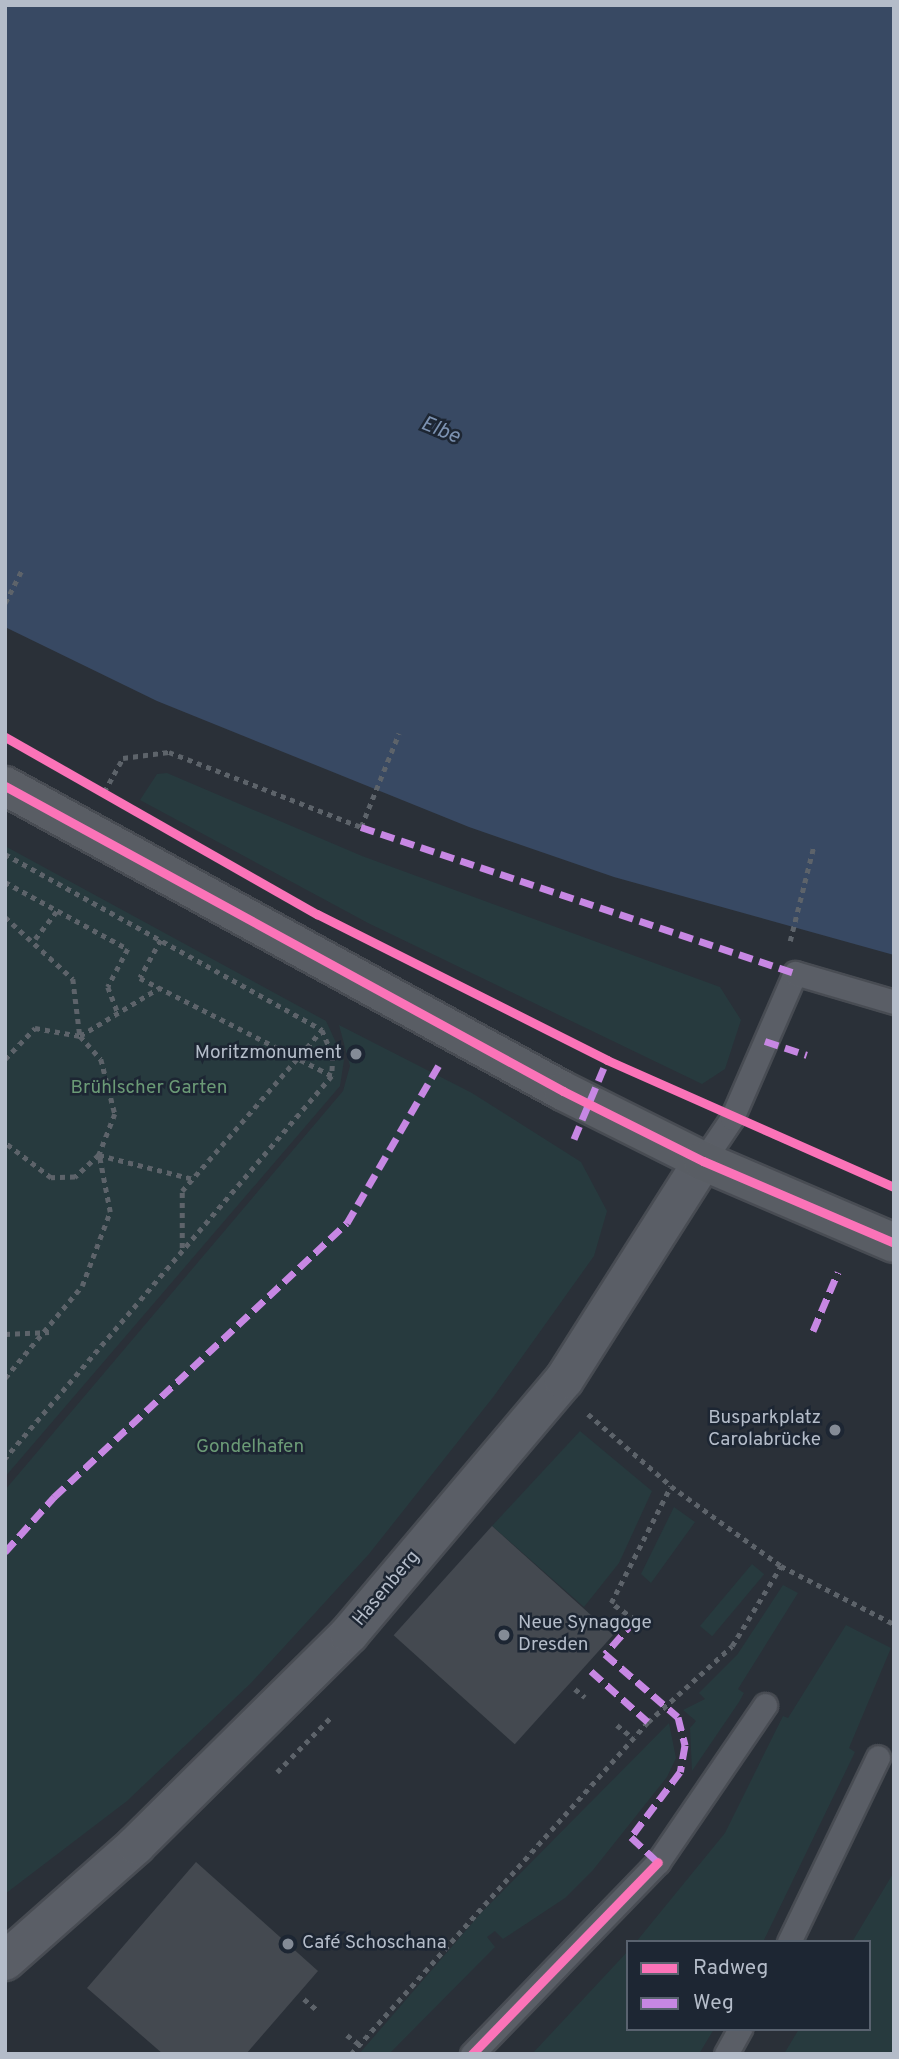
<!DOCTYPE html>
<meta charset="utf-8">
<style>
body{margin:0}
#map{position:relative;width:899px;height:2059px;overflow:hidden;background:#2a3038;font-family:Overpass,sans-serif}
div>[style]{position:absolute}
.green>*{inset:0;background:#273a3e;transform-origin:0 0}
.water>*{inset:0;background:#384963}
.building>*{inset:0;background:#444950;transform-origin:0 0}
.path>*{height:4.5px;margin-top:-2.25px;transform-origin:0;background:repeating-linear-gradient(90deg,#5d636a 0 5px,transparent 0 10px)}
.roads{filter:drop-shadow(2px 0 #484c53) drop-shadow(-2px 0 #484c53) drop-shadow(0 2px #484c53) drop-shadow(0 -2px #484c53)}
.service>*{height:23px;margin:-11.5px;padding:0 11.5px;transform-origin:11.5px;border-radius:11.5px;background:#5a5e66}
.minor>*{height:38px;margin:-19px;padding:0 19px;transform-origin:19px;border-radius:19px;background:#5a5e66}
.secondary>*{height:38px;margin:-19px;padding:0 19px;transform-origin:19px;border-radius:19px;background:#595d64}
.quiet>*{height:7px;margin-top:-3.5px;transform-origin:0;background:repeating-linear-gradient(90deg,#c787e3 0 14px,transparent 0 21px)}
.cycleway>*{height:9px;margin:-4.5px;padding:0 4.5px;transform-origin:4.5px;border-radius:4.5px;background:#fb73b8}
.dots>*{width:19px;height:19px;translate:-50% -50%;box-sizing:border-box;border:4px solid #1d2633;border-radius:50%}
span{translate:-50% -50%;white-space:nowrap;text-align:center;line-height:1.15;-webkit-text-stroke:5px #1d2633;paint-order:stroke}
.poi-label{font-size:19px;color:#b4bcc9}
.right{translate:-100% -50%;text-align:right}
.left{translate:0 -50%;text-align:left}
.park-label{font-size:19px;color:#6b9a76}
.street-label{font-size:19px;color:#b4bcc9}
.water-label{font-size:21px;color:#7c92b1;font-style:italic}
.frame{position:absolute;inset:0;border:7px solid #b4bcc9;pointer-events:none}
.legend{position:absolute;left:626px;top:1940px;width:245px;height:91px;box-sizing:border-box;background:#1d2633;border:2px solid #59626f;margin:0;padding:9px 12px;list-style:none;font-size:21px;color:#b4bcc9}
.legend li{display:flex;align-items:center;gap:14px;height:35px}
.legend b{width:35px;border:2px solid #59626f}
</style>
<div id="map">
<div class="green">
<div style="clip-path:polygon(167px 773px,362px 856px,720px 987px,741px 1020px,725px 1069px,702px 1084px,368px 923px,140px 800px,157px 774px)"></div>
<div style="clip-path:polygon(5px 846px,326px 1021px,344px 1060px,340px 1086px,5px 1477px)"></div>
<div style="clip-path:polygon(339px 1025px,472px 1093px,581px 1162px,607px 1211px,594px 1256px,494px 1396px,369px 1554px,251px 1683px,127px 1801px,5px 1894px,5px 1490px,343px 1091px,350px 1066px)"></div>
<div style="clip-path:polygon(580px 1431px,652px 1491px,619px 1563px,584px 1607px,492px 1526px)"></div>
<div style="clip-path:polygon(674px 1507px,695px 1522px,651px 1583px,641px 1574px)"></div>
<div style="left:752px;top:1564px;width:16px;height:81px;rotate:40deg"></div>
<div style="clip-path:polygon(783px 1585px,798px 1593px,738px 1689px,744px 1693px,739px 1702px,692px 1771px,690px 1728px,696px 1721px,683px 1710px,705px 1699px,699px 1693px,737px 1655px)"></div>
<div style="clip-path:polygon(846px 1625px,891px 1648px,849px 1748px,855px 1752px,763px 1942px,636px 1942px,725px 1833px,783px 1716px,788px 1718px)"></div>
<div style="clip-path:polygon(669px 1723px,676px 1758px,667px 1777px,593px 1870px,565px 1898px,503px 1939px,495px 1931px,487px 1937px,495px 1947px,389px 2054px,359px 2054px,481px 1913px)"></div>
<div style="clip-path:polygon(894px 1872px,894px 2054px,784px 2054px,799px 2029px,869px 2029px,869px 1942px,852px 1942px)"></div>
<div style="clip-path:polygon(628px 1951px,628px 2029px,714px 2029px,699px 2054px,532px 2054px)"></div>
</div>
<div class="water">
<div style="clip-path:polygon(5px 5px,894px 5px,894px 955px,614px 877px,469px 827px,157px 701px,5px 627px)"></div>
</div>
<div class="building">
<div style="left:492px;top:1526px;width:163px;height:147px;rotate:42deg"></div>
<div style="clip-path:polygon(196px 1862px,318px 1971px,246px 2054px,163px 2054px,87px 1988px)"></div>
</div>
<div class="path">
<div style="left:5px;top:603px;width:37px;rotate:-63deg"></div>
<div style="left:104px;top:792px;width:39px;rotate:-61deg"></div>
<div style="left:123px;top:758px;width:46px;rotate:-7.4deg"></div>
<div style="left:169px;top:752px;width:206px;rotate:21.3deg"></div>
<div style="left:361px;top:827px;width:101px;rotate:-68deg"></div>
<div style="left:5px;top:854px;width:363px;rotate:29deg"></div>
<div style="left:322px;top:1030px;width:28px;rotate:67deg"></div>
<div style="left:333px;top:1056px;width:20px;rotate:93deg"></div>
<div style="left:332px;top:1076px;width:504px;rotate:130.49deg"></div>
<div style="left:5px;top:882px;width:140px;rotate:28.6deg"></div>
<div style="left:128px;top:949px;width:43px;rotate:117.8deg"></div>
<div style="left:108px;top:987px;width:28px;rotate:69deg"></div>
<div style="left:5px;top:917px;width:92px;rotate:42.4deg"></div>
<div style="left:73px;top:979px;width:57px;rotate:83deg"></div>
<div style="left:80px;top:1036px;width:92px;rotate:-31.3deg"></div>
<div style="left:35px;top:939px;width:36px;rotate:-52deg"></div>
<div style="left:161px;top:940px;width:43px;rotate:118.9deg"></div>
<div style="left:140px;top:978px;width:216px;rotate:27deg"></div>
<div style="left:790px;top:941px;width:99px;rotate:-76deg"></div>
<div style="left:5px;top:1059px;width:43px;rotate:-45.9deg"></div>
<div style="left:35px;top:1028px;width:46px;rotate:10.1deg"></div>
<div style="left:80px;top:1036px;width:31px;rotate:48deg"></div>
<div style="left:101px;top:1059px;width:57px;rotate:75.7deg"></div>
<div style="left:115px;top:1114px;width:44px;rotate:111.3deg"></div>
<div style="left:99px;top:1155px;width:33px;rotate:137deg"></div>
<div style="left:75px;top:1177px;width:24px;rotate:178deg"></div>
<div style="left:51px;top:1178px;width:58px;rotate:-142.7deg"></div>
<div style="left:763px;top:1131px;width:142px;rotate:23.1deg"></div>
<div style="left:182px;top:1248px;width:57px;rotate:-90deg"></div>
<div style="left:182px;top:1191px;width:213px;rotate:-49deg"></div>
<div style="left:5px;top:1334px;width:44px;rotate:-2.6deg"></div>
<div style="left:5px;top:1378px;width:120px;rotate:-50.1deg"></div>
<div style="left:82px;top:1286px;width:79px;rotate:-69.3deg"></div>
<div style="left:110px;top:1212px;width:58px;rotate:-100.9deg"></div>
<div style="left:99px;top:1155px;width:97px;rotate:14.3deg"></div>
<div style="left:588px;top:1414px;width:110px;rotate:40.9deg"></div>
<div style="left:671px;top:1486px;width:136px;rotate:36deg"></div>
<div style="left:781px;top:1566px;width:127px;rotate:27.2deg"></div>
<div style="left:635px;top:1620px;width:29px;rotate:-145deg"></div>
<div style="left:611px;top:1603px;width:131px;rotate:-62.9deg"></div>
<div style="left:575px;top:1689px;width:13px;rotate:39deg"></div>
<div style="left:617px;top:1725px;width:21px;rotate:39deg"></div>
<div style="left:277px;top:1772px;width:77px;rotate:-45.5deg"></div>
<div style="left:304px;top:1999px;width:16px;rotate:40deg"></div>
<div style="left:347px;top:2035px;width:15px;rotate:37deg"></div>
<div style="left:351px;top:2054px;width:445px;rotate:-48.2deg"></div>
<div style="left:648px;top:1722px;width:113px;rotate:-42.1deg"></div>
<div style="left:732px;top:1646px;width:94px;rotate:-58.5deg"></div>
</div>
<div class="roads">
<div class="service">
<div style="left:703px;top:1161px;width:52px;rotate:-56deg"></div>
<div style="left:732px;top:1118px;width:158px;rotate:-66.5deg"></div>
<div style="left:795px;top:973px;width:103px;rotate:16.3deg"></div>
<div style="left:789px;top:1942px;width:205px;rotate:-64.3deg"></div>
<div style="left:472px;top:2054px;width:267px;rotate:-45.9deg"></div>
<div style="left:658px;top:1862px;width:190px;rotate:-55.7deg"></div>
<div style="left:726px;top:2054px;width:29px;rotate:-61deg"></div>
</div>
<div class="minor">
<div style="left:5px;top:1961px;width:175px;rotate:-41.5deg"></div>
<div style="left:136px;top:1845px;width:300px;rotate:-44.7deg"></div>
<div style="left:349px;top:1634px;width:333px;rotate:-49.8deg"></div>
<div style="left:564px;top:1380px;width:259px;rotate:-57.6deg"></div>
</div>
<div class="secondary">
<div style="left:5px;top:786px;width:636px;rotate:28.66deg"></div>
<div style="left:563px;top:1091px;width:157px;rotate:26.6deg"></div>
<div style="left:703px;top:1161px;width:208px;rotate:23.2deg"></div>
</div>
</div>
<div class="quiet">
<div style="left:361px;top:827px;width:458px;rotate:18.6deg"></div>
<div style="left:765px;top:1041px;width:44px;rotate:18.4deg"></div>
<div style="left:574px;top:1139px;width:86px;rotate:-67.3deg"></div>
<div style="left:813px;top:1331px;width:64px;rotate:-67deg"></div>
<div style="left:5px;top:1552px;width:74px;rotate:-48.3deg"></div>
<div style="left:54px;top:1497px;width:401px;rotate:-43.1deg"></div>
<div style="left:347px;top:1223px;width:183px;rotate:-59.8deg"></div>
<div style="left:635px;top:1620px;width:45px;rotate:131.4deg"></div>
<div style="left:605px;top:1654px;width:96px;rotate:40.8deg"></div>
<div style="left:678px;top:1717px;width:29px;rotate:76deg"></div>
<div style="left:685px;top:1745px;width:27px;rotate:100deg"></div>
<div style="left:680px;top:1772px;width:81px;rotate:127deg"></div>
<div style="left:631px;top:1837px;width:37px;rotate:43deg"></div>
<div style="left:591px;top:1671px;width:76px;rotate:41.8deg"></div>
</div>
<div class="cycleway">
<div style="left:5px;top:737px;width:359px;rotate:29.6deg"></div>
<div style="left:317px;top:914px;width:325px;rotate:26.7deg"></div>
<div style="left:607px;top:1060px;width:314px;rotate:23.9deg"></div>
<div style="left:5px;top:786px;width:636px;rotate:28.66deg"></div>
<div style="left:563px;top:1091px;width:157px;rotate:26.6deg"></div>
<div style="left:703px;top:1161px;width:208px;rotate:23.2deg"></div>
<div style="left:472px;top:2054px;width:267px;rotate:-45.9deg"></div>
</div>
<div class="dots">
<div style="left:356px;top:1054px;background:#848b96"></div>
<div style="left:835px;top:1430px;background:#848b96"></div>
<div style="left:504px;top:1635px;background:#848b96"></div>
<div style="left:288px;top:1944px;background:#848b96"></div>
</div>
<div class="poi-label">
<span class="right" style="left:342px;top:1054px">Moritzmonument</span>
<span class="right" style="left:821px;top:1430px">Busparkplatz<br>Carolabrücke</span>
<span class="left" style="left:518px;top:1635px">Neue Synagoge<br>Dresden</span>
<span class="left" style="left:302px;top:1944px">Café Schoschana</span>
</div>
<div class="park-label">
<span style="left:149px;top:1089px">Brühlscher Garten</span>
<span style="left:250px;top:1448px">Gondelhafen</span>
</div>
<div class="street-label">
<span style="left:387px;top:1589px;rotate:-50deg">Hasenberg</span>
</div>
<div class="water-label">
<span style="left:440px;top:431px;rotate:22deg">Elbe</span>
</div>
<div class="frame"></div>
<ul class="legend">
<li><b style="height:9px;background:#fb73b8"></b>Radweg</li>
<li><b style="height:9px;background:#c787e3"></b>Weg</li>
</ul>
</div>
